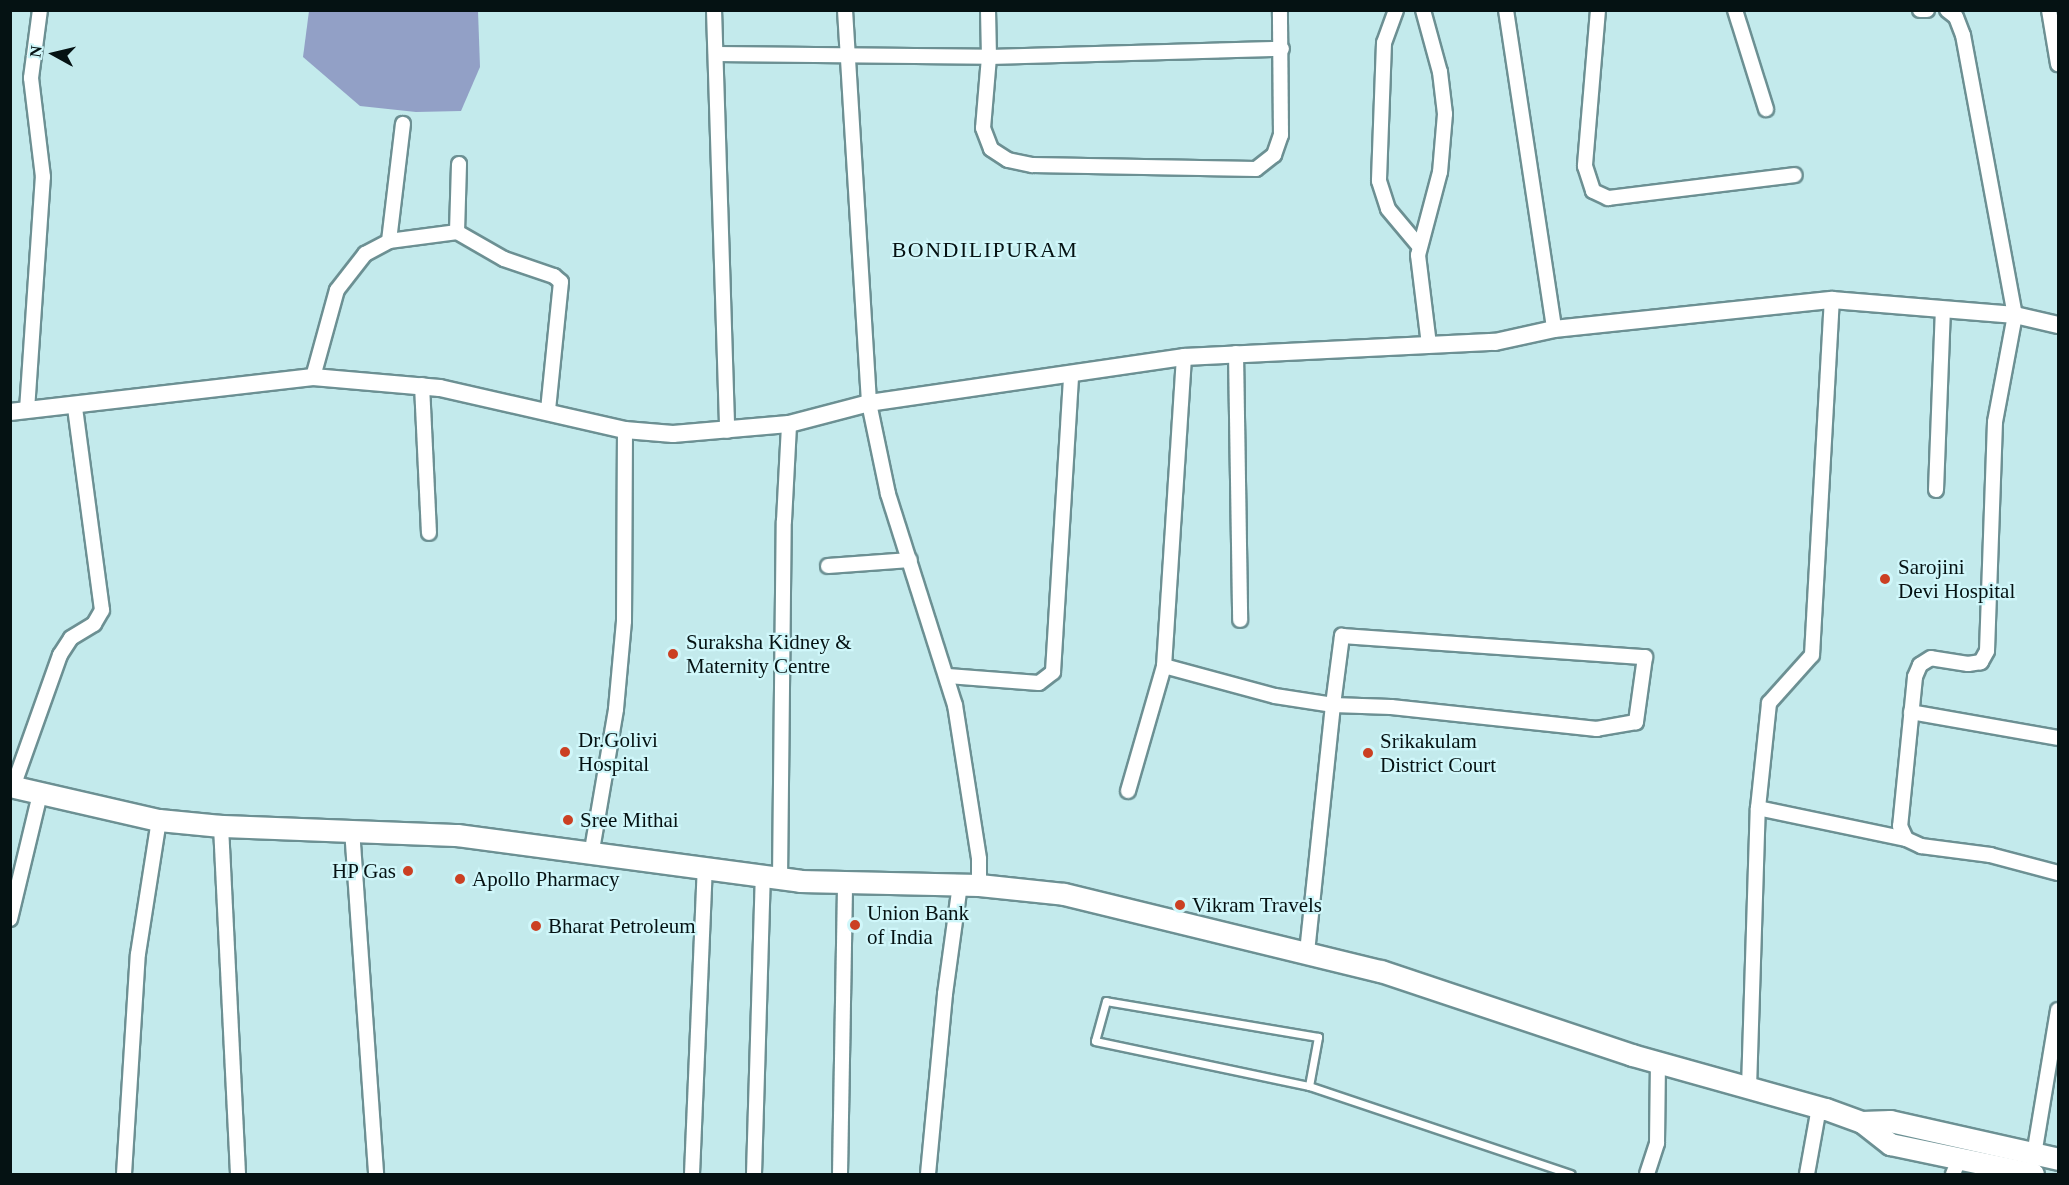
<!DOCTYPE html>
<style>
body{margin:0}
#map{position:relative;width:2069px;height:1185px;overflow:hidden;background:#c3eaec;font-family:Georgia,serif}
div>[style]{position:absolute}
.water>*{inset:0;background:#92a0c6}
.roads{filter:drop-shadow(2px 0 #6c9093) drop-shadow(-2px 0 #6c9093) drop-shadow(0 2px #6c9093) drop-shadow(0 -2px #6c9093)}
.service>*{height:7px;margin:-3.5px;padding:0 3.5px;transform-origin:3.5px;border-radius:3.5px;background:#fff}
.minor>*{height:14px;margin:-7px;padding:0 7px;transform-origin:7px;border-radius:7px;background:#fff}
.tertiary>*{height:16px;margin:-8px;padding:0 8px;transform-origin:8px;border-radius:8px;background:#fff}
.primary>*{height:21px;margin:-10.5px;padding:0 10.5px;transform-origin:10.5px;border-radius:10.5px;background:#fff}
.dots>*{width:16px;height:16px;translate:-50% -50%;box-sizing:border-box;border:3px solid #d0f7fa;border-radius:50%}
span{translate:-50% -50%;white-space:nowrap;text-align:center;line-height:1.15;-webkit-text-stroke:4.5px #d0f7fa;paint-order:stroke}
.poi-label{font-size:21px;color:#051213}
.left{translate:0 -50%;text-align:left}
.right{translate:-100% -50%;text-align:right}
.neighbourhood-label{font-size:22px;color:#051213;letter-spacing:1.5px}
.frame{position:absolute;inset:0;border:12px solid #051213;pointer-events:none}
.north{position:absolute;left:24px;top:24px;width:60px;height:60px;-webkit-text-stroke:4px #d0f7fa;paint-order:stroke;rotate:278deg;font-size:16px;font-weight:700;line-height:24px;text-align:center;color:#051213}
.north::after{content:'';display:block;margin:auto;width:21px;height:27px;background:#051213;clip-path:polygon(50% 0,100% 100%,50% 72%,0 100%)}
</style>
<div id="map">
<div class="water">
<div style="clip-path:polygon(309px 11px,478px 11px,480px 67px,461px 111px,416px 112px,360px 106px,303px 57px)"></div>
</div>
<div class="roads">
<div class="service">
<div style="left:1309px;top:1086px;width:50px;rotate:-79.6deg"></div>
<div style="left:1318px;top:1037px;width:215px;rotate:-170.4deg"></div>
<div style="left:1106px;top:1001px;width:41px;rotate:105.4deg"></div>
<div style="left:1095px;top:1041px;width:219px;rotate:11.9deg"></div>
<div style="left:1309px;top:1086px;width:276px;rotate:18.6deg"></div>
</div>
<div class="minor">
<div style="left:714px;top:10px;width:421px;rotate:88.2deg"></div>
<div style="left:845px;top:10px;width:394px;rotate:86.5deg"></div>
<div style="left:869px;top:403px;width:93px;rotate:78.2deg"></div>
<div style="left:888px;top:494px;width:221px;rotate:72.4deg"></div>
<div style="left:955px;top:705px;width:156px;rotate:81.1deg"></div>
<div style="left:979px;top:859px;width:26px;rotate:90deg"></div>
<div style="left:988px;top:10px;width:47px;rotate:88.8deg"></div>
<div style="left:989px;top:57px;width:71px;rotate:94.8deg"></div>
<div style="left:983px;top:128px;width:22px;rotate:69deg"></div>
<div style="left:991px;top:149px;width:20px;rotate:33deg"></div>
<div style="left:1008px;top:160px;width:25px;rotate:12deg"></div>
<div style="left:1032px;top:165px;width:224px;rotate:1deg"></div>
<div style="left:1256px;top:169px;width:23px;rotate:-38deg"></div>
<div style="left:1274px;top:155px;width:21px;rotate:-71deg"></div>
<div style="left:1281px;top:135px;width:125px;rotate:-90.5deg"></div>
<div style="left:1396px;top:10px;width:35px;rotate:110deg"></div>
<div style="left:1384px;top:43px;width:138px;rotate:92.1deg"></div>
<div style="left:1379px;top:181px;width:29px;rotate:72deg"></div>
<div style="left:1388px;top:209px;width:48px;rotate:50deg"></div>
<div style="left:1423px;top:10px;width:64px;rotate:74.7deg"></div>
<div style="left:1440px;top:72px;width:42px;rotate:83.2deg"></div>
<div style="left:1445px;top:114px;width:58px;rotate:94.9deg"></div>
<div style="left:1440px;top:172px;width:86px;rotate:104.8deg"></div>
<div style="left:1418px;top:255px;width:91px;rotate:83deg"></div>
<div style="left:1506px;top:10px;width:323px;rotate:81.4deg"></div>
<div style="left:1598px;top:10px;width:157px;rotate:94.8deg"></div>
<div style="left:1585px;top:166px;width:26px;rotate:72deg"></div>
<div style="left:1593px;top:191px;width:17px;rotate:25deg"></div>
<div style="left:1608px;top:198px;width:188px;rotate:-7deg"></div>
<div style="left:1735px;top:10px;width:104px;rotate:72.6deg"></div>
<div style="left:1920px;top:10px;width:7px"></div>
<div style="left:1947px;top:10px;width:11px;rotate:38deg"></div>
<div style="left:1956px;top:17px;width:19px;rotate:69deg"></div>
<div style="left:1963px;top:35px;width:285px;rotate:79.5deg"></div>
<div style="left:2015px;top:315px;width:109px;rotate:100.6deg"></div>
<div style="left:1995px;top:422px;width:229px;rotate:92deg"></div>
<div style="left:1987px;top:651px;width:13px;rotate:119deg"></div>
<div style="left:1981px;top:662px;width:13px;rotate:171deg"></div>
<div style="left:1968px;top:664px;width:37px;rotate:-171deg"></div>
<div style="left:1931px;top:658px;width:13px;rotate:148deg"></div>
<div style="left:1920px;top:665px;width:13px;rotate:113deg"></div>
<div style="left:1915px;top:677px;width:150px;rotate:95.7deg"></div>
<div style="left:1900px;top:826px;width:14px;rotate:65deg"></div>
<div style="left:1906px;top:839px;width:17px;rotate:25deg"></div>
<div style="left:1921px;top:846px;width:70px;rotate:7.4deg"></div>
<div style="left:1990px;top:855px;width:70px;rotate:14.8deg"></div>
<div style="left:2049px;top:10px;width:55px;rotate:80.5deg"></div>
<div style="left:716px;top:54px;width:273px;rotate:0.6deg"></div>
<div style="left:989px;top:57px;width:293px;rotate:-1.6deg"></div>
<div style="left:457px;top:232px;width:68px;rotate:-88.3deg"></div>
<div style="left:389px;top:241px;width:118px;rotate:-83.2deg"></div>
<div style="left:1236px;top:353px;width:267px;rotate:89.1deg"></div>
<div style="left:1184px;top:357px;width:310px;rotate:93.7deg"></div>
<div style="left:1164px;top:666px;width:115px;rotate:15.1deg"></div>
<div style="left:1275px;top:696px;width:59px;rotate:8.8deg"></div>
<div style="left:1333px;top:705px;width:249px;rotate:96deg"></div>
<div style="left:313px;top:377px;width:90px;rotate:-74.6deg"></div>
<div style="left:337px;top:290px;width:46px;rotate:-52.1deg"></div>
<div style="left:365px;top:254px;width:27px;rotate:-28deg"></div>
<div style="left:389px;top:241px;width:69px;rotate:-7.5deg"></div>
<div style="left:457px;top:232px;width:54px;rotate:29.9deg"></div>
<div style="left:504px;top:259px;width:53px;rotate:18.8deg"></div>
<div style="left:554px;top:276px;width:9px;rotate:41deg"></div>
<div style="left:561px;top:282px;width:128px;rotate:95.8deg"></div>
<div style="left:422px;top:385px;width:148px;rotate:87.3deg"></div>
<div style="left:27px;top:410px;width:234px;rotate:-86.1deg"></div>
<div style="left:43px;top:177px;width:100px;rotate:-96.9deg"></div>
<div style="left:31px;top:78px;width:69px;rotate:-82.5deg"></div>
<div style="left:1936px;top:490px;width:181px;rotate:-87.8deg"></div>
<div style="left:828px;top:566px;width:82px;rotate:-4.2deg"></div>
<div style="left:1342px;top:636px;width:304px;rotate:4deg"></div>
<div style="left:1645px;top:657px;width:66px;rotate:97.9deg"></div>
<div style="left:1636px;top:722px;width:40px;rotate:170deg"></div>
<div style="left:1597px;top:729px;width:207px;rotate:-173.9deg"></div>
<div style="left:1391px;top:707px;width:58px;rotate:-178deg"></div>
<div style="left:1333px;top:705px;width:70px;rotate:-82.6deg"></div>
<div style="left:948px;top:676px;width:91px;rotate:4.4deg"></div>
<div style="left:1039px;top:683px;width:18px;rotate:-38deg"></div>
<div style="left:1053px;top:672px;width:297px;rotate:-86.5deg"></div>
<div style="left:1911px;top:712px;width:149px;rotate:10deg"></div>
<div style="left:13px;top:787px;width:140px;rotate:-70.4deg"></div>
<div style="left:60px;top:655px;width:20px;rotate:-57deg"></div>
<div style="left:71px;top:638px;width:27px;rotate:-31deg"></div>
<div style="left:94px;top:624px;width:16px;rotate:-60deg"></div>
<div style="left:102px;top:610px;width:205px;rotate:-97.6deg"></div>
<div style="left:1128px;top:791px;width:130px;rotate:-73.9deg"></div>
<div style="left:1758px;top:808px;width:151px;rotate:11.8deg"></div>
<div style="left:221px;top:826px;width:348px;rotate:87.2deg"></div>
<div style="left:352px;top:829px;width:346px;rotate:86deg"></div>
<div style="left:592px;top:850px;width:143px;rotate:-80.3deg"></div>
<div style="left:616px;top:709px;width:88px;rotate:-84.8deg"></div>
<div style="left:624px;top:621px;width:191px;rotate:-89.7deg"></div>
<div style="left:780px;top:879px;width:358px;rotate:-89.4deg"></div>
<div style="left:784px;top:521px;width:97px;rotate:-87deg"></div>
<div style="left:10px;top:919px;width:129px;rotate:-76.5deg"></div>
<div style="left:1749px;top:1088px;width:280px;rotate:-88.2deg"></div>
<div style="left:1758px;top:808px;width:106px;rotate:-84deg"></div>
<div style="left:1769px;top:703px;width:64px;rotate:-48.1deg"></div>
<div style="left:1812px;top:655px;width:356px;rotate:-86.8deg"></div>
<div style="left:2034px;top:1155px;width:147px;rotate:-80.6deg"></div>
<div style="left:124px;top:1174px;width:220px;rotate:-86.4deg"></div>
<div style="left:138px;top:954px;width:136px;rotate:-81.1deg"></div>
<div style="left:692px;top:1174px;width:305px;rotate:-87.6deg"></div>
<div style="left:754px;top:1174px;width:298px;rotate:-88.3deg"></div>
<div style="left:840px;top:1174px;width:292px;rotate:-89deg"></div>
<div style="left:928px;top:1174px;width:181px;rotate:-84.6deg"></div>
<div style="left:945px;top:994px;width:111px;rotate:-82.2deg"></div>
<div style="left:1647px;top:1174px;width:33px;rotate:-72deg"></div>
<div style="left:1657px;top:1143px;width:82px;rotate:-89.3deg"></div>
<div style="left:1807px;top:1174px;width:68px;rotate:-79.8deg"></div>
<div style="left:1953px;top:1174px;width:15px;rotate:-67deg"></div>
</div>
<div class="tertiary">
<div style="left:10px;top:412px;width:305px;rotate:-6.6deg"></div>
<div style="left:313px;top:377px;width:127px;rotate:5deg"></div>
<div style="left:440px;top:388px;width:190px;rotate:12.8deg"></div>
<div style="left:625px;top:430px;width:48px;rotate:4.8deg"></div>
<div style="left:673px;top:434px;width:116px;rotate:-4.9deg"></div>
<div style="left:789px;top:424px;width:83px;rotate:-14.7deg"></div>
<div style="left:869px;top:403px;width:318px;rotate:-8.3deg"></div>
<div style="left:1184px;top:357px;width:311px;rotate:-2.8deg"></div>
<div style="left:1495px;top:342px;width:60px;rotate:-12.4deg"></div>
<div style="left:1554px;top:329px;width:280px;rotate:-6deg"></div>
<div style="left:1832px;top:300px;width:184px;rotate:4.7deg"></div>
<div style="left:2015px;top:315px;width:44px;rotate:13.1deg"></div>
</div>
<div class="primary">
<div style="left:10px;top:786px;width:153px;rotate:12.9deg"></div>
<div style="left:159px;top:820px;width:62px;rotate:5.5deg"></div>
<div style="left:221px;top:826px;width:236px;rotate:2.2deg"></div>
<div style="left:457px;top:835px;width:346px;rotate:7.6deg"></div>
<div style="left:800px;top:881px;width:179px;rotate:1.3deg"></div>
<div style="left:979px;top:885px;width:85px;rotate:6deg"></div>
<div style="left:1064px;top:894px;width:326px;rotate:13.7deg"></div>
<div style="left:1381px;top:971px;width:265px;rotate:18.5deg"></div>
<div style="left:1632px;top:1055px;width:201px;rotate:15.6deg"></div>
<div style="left:1826px;top:1109px;width:38px;rotate:20deg"></div>
<div style="left:1862px;top:1122px;width:36px;rotate:38deg"></div>
<div style="left:1890px;top:1144px;width:146px;rotate:11.8deg"></div>
<div style="left:1862px;top:1122px;width:28px;rotate:-2deg"></div>
<div style="left:1890px;top:1121px;width:172px;rotate:12.7deg"></div>
</div>
</div>
<div class="dots">
<div style="left:1885px;top:579px;background:#cb4023"></div>
<div style="left:673px;top:654px;background:#cb4023"></div>
<div style="left:565px;top:752px;background:#cb4023"></div>
<div style="left:1368px;top:753px;background:#cb4023"></div>
<div style="left:568px;top:820px;background:#cb4023"></div>
<div style="left:408px;top:871px;background:#cb4023"></div>
<div style="left:460px;top:879px;background:#cb4023"></div>
<div style="left:1180px;top:905px;background:#cb4023"></div>
<div style="left:855px;top:925px;background:#cb4023"></div>
<div style="left:536px;top:926px;background:#cb4023"></div>
</div>
<div class="poi-label">
<span class="left" style="left:1898px;top:579px">Sarojini<br>Devi Hospital</span>
<span class="left" style="left:686px;top:654px">Suraksha Kidney &amp;<br>Maternity Centre</span>
<span class="left" style="left:578px;top:752px">Dr.Golivi<br>Hospital</span>
<span class="left" style="left:1380px;top:753px">Srikakulam<br>District Court</span>
<span class="left" style="left:580px;top:820px">Sree Mithai</span>
<span class="right" style="left:396px;top:871px">HP Gas</span>
<span class="left" style="left:472px;top:879px">Apollo Pharmacy</span>
<span class="left" style="left:1192px;top:905px">Vikram Travels</span>
<span class="left" style="left:867px;top:925px">Union Bank<br>of India</span>
<span class="left" style="left:548px;top:926px">Bharat Petroleum</span>
</div>
<div class="neighbourhood-label">
<span style="left:985px;top:250px">BONDILIPURAM</span>
</div>
<div class="frame"></div>
<div class="north">N</div>
</div>
